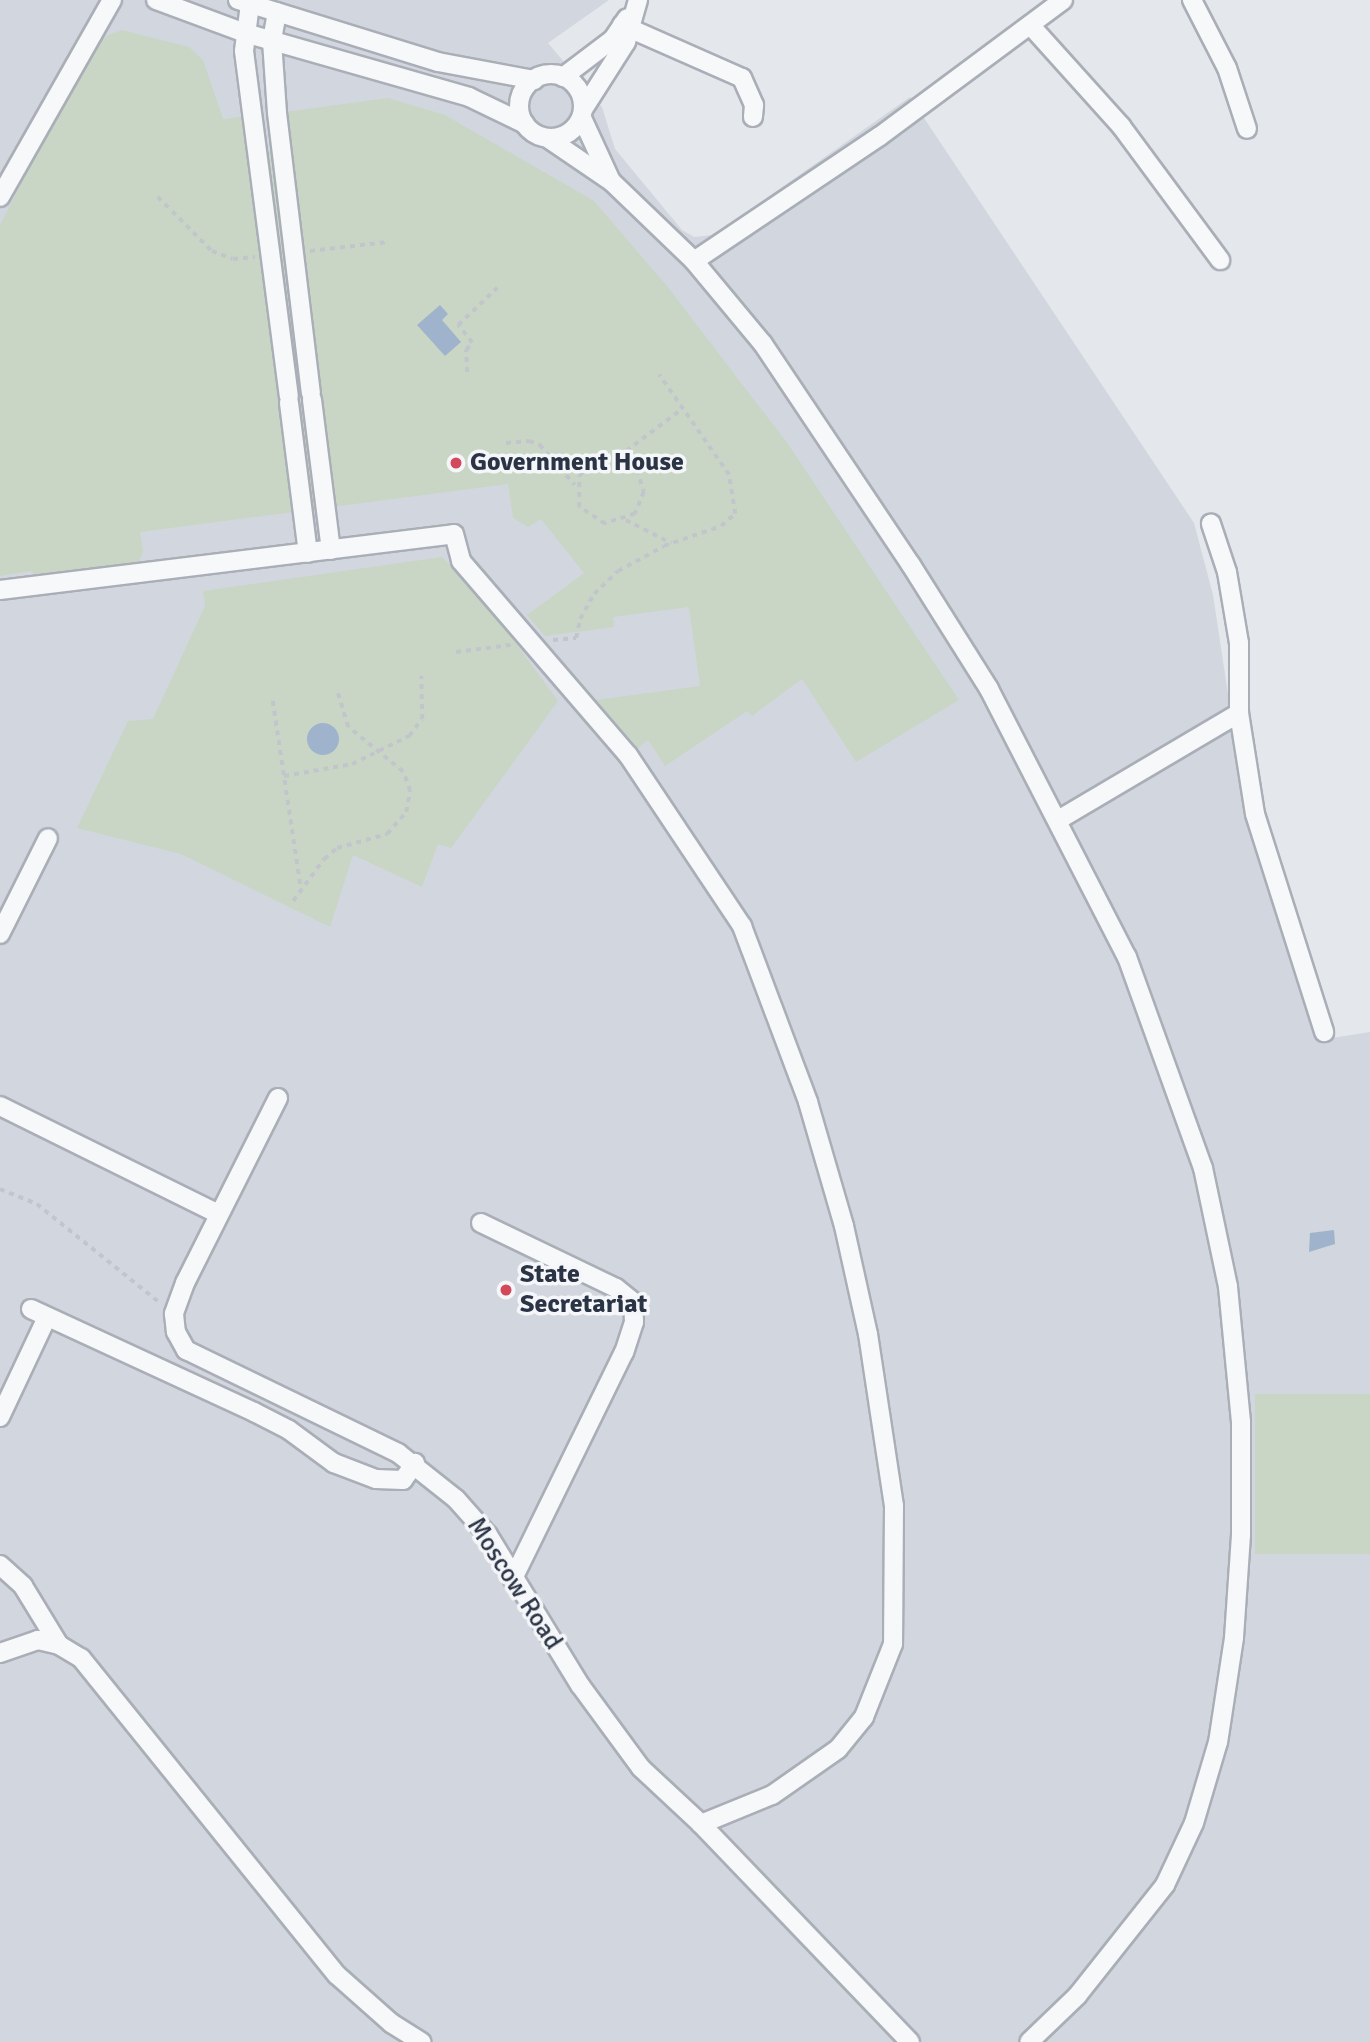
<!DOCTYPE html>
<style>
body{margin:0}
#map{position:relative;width:1370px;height:2042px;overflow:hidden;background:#e4e7ec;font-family:Signika,sans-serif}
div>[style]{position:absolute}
.built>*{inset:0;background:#d2d6de}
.green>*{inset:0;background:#c9d6c5;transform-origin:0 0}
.water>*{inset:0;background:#9fb4cc}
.round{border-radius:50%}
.path>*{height:3.5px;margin-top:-1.75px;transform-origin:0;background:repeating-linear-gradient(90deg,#c2c5cb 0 5px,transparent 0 10px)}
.roads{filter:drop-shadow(2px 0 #a9aeb7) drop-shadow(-2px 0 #a9aeb7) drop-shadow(0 2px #a9aeb7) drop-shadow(0 -2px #a9aeb7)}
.minor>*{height:18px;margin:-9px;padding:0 9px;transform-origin:9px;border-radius:9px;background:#f7f8fa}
.minor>.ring{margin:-9px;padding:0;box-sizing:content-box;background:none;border:18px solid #f7f8fa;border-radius:50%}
.dots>*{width:19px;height:19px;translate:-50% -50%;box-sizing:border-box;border:4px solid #f4f6f9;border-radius:50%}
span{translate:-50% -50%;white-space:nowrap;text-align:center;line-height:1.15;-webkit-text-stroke:7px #f4f6f9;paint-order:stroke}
.poi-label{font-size:26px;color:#2b3445;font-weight:700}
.left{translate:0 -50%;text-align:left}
.street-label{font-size:26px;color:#2b3445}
</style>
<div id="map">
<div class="built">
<div style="clip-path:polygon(0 0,609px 0,548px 43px,602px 107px,615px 149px,682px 230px,694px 237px,714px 235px,910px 97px,1194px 523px,1213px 595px,1245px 806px,1319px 1040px,1370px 1032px,1370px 2042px,0 2042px)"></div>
</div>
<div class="green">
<div style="clip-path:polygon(122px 30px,189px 47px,203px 60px,223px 119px,258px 115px,263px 153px,274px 152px,270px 114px,388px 98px,445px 115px,594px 201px,667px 286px,788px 444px,959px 700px,856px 762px,802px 679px,752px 716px,747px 711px,665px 766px,648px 740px,638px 748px,596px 700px,700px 686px,689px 607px,613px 617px,614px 627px,545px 636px,527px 615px,584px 573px,541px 519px,528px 527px,513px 518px,508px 484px,140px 532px,143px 552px,137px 565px,40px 578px,31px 571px,0 576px,0 225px,90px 50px,101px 38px)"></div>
<div style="clip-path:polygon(442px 557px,484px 600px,558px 701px,451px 848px,438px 844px,422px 887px,353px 855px,330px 927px,181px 854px,77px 828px,128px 721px,153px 719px,205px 606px,203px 591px)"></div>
<div style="left:1370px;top:1394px;width:160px;height:115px;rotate:90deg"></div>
</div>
<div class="water">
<div style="clip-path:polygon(440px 305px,448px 314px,442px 320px,461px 342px,445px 356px,417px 325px)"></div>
<div class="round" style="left:307px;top:723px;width:32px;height:32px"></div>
<div style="clip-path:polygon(1334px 1230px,1335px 1244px,1309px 1252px,1310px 1233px)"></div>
</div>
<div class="path">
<div style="left:158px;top:197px;width:76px;rotate:45deg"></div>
<div style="left:212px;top:251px;width:22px;rotate:21deg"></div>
<div style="left:233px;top:259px;width:22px;rotate:-5deg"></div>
<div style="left:310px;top:251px;width:78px;rotate:-6.7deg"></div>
<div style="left:467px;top:372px;width:22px;rotate:-93deg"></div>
<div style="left:466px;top:350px;width:9px;rotate:-49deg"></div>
<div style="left:472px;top:343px;width:23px;rotate:-128deg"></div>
<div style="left:458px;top:325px;width:54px;rotate:-43.5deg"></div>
<div style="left:506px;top:443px;width:23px;rotate:-5deg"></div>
<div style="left:529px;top:441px;width:12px;rotate:20deg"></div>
<div style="left:540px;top:445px;width:53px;rotate:48.8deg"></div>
<div style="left:618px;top:457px;width:23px;rotate:34deg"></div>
<div style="left:637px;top:470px;width:23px;rotate:72deg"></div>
<div style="left:644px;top:492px;width:24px;rotate:112deg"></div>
<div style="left:635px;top:514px;width:32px;rotate:162deg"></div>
<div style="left:605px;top:524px;width:31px;rotate:-147deg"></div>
<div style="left:579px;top:507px;width:31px;rotate:-90deg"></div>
<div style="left:579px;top:476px;width:23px;rotate:-47deg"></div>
<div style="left:595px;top:459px;width:23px;rotate:-5deg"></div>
<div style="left:618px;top:457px;width:80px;rotate:-36.9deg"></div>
<div style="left:626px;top:520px;width:51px;rotate:27.1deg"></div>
<div style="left:553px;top:640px;width:23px;rotate:-5deg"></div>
<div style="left:576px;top:638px;width:19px;rotate:-78deg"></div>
<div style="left:580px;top:619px;width:29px;rotate:-61deg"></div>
<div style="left:594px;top:594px;width:33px;rotate:-44deg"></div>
<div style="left:618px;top:571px;width:52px;rotate:-28.5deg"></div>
<div style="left:664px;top:546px;width:60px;rotate:-19.3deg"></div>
<div style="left:721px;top:526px;width:18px;rotate:-41deg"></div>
<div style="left:735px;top:514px;width:39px;rotate:-99deg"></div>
<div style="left:729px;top:475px;width:122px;rotate:-125deg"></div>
<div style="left:456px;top:652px;width:55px;rotate:-7.3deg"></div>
<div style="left:273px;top:701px;width:190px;rotate:81.5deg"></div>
<div style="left:284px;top:776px;width:69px;rotate:-10deg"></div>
<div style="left:352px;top:764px;width:64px;rotate:-26.2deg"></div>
<div style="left:409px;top:736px;width:21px;rotate:-53deg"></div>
<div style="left:422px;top:719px;width:43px;rotate:-91.3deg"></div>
<div style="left:293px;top:901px;width:52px;rotate:-53.6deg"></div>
<div style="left:324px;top:859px;width:17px;rotate:-40deg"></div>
<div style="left:337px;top:848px;width:52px;rotate:-15.6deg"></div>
<div style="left:387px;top:834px;width:29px;rotate:-49deg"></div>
<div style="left:406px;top:812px;width:21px;rotate:-79deg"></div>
<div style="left:410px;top:791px;width:20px;rotate:-110deg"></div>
<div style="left:403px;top:772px;width:71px;rotate:-140.7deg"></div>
<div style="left:348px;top:727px;width:39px;rotate:-107deg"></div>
<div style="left:0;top:1189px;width:40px;rotate:22deg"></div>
<div style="left:37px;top:1204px;width:158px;rotate:38.8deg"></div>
</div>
<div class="roads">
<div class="minor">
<div style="left:156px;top:0;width:95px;rotate:20.3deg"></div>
<div style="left:245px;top:33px;width:233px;rotate:15.9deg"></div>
<div style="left:469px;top:97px;width:62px;rotate:25.7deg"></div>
<div style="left:238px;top:0;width:209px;rotate:17.2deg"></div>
<div style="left:438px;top:62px;width:98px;rotate:10.6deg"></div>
<div style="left:1192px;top:0;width:76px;rotate:62.8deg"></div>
<div style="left:1227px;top:68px;width:64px;rotate:71.8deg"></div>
<div style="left:250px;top:4px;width:47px;rotate:97.3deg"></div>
<div style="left:244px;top:51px;width:348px;rotate:82.6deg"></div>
<div style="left:277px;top:12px;width:29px;rotate:100deg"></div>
<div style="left:272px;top:41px;width:72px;rotate:86deg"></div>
<div style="left:277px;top:113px;width:282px;rotate:83.1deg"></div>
<div style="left:622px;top:25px;width:131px;rotate:23.8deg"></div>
<div style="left:742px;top:78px;width:30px;rotate:66deg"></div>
<div style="left:754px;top:105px;width:12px;rotate:95deg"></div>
<div style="left:1031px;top:26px;width:135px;rotate:48deg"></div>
<div style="left:1121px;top:126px;width:167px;rotate:53.5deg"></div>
<div class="ring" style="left:519px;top:74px;width:46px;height:46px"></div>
<div style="left:563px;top:77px;width:63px;rotate:-37.2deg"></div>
<div style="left:613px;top:39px;width:25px;rotate:-56deg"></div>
<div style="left:584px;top:108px;width:78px;rotate:-57.5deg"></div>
<div style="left:626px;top:42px;width:44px;rotate:-74.1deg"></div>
<div style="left:582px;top:118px;width:67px;rotate:65.3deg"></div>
<div style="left:549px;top:139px;width:76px;rotate:34.3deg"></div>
<div style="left:612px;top:182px;width:114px;rotate:43.9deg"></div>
<div style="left:694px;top:261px;width:108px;rotate:50.3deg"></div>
<div style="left:763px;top:344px;width:266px;rotate:56.2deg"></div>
<div style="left:911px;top:565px;width:146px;rotate:57.8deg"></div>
<div style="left:989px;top:689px;width:301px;rotate:62.8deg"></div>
<div style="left:1127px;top:957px;width:224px;rotate:70.2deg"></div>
<div style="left:1203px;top:1168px;width:122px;rotate:78.1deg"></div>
<div style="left:1228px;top:1287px;width:136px;rotate:84.5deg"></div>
<div style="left:1241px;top:1422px;width:113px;rotate:90deg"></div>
<div style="left:1241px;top:1535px;width:103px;rotate:93.9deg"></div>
<div style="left:1234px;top:1638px;width:105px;rotate:98.7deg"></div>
<div style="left:1218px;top:1742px;width:84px;rotate:106.5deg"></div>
<div style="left:1194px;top:1823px;width:68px;rotate:115.1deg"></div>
<div style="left:1165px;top:1885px;width:142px;rotate:128.4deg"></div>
<div style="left:1077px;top:1996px;width:66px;rotate:136.2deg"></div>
<div style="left:0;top:197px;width:227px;rotate:-60.4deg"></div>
<div style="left:694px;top:261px;width:224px;rotate:-33.9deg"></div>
<div style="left:880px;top:136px;width:228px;rotate:-36.6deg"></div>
<div style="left:312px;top:400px;width:151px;rotate:82.8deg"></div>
<div style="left:289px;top:403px;width:151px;rotate:82.8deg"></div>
<div style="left:0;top:590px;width:457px;rotate:-7deg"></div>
<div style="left:454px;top:534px;width:28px;rotate:75deg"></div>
<div style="left:461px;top:561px;width:256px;rotate:49.3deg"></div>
<div style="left:628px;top:755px;width:206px;rotate:56.3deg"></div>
<div style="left:742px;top:926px;width:188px;rotate:69.4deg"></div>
<div style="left:808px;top:1102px;width:129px;rotate:73.8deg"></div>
<div style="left:844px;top:1226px;width:111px;rotate:77.5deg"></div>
<div style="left:868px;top:1334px;width:174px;rotate:81.4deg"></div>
<div style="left:894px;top:1506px;width:138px;rotate:90.4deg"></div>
<div style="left:893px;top:1644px;width:79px;rotate:111.7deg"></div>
<div style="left:864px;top:1717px;width:41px;rotate:129.1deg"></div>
<div style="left:838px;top:1749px;width:80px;rotate:145.1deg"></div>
<div style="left:772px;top:1795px;width:77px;rotate:157.8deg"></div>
<div style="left:1239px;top:713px;width:102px;rotate:81deg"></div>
<div style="left:1255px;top:814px;width:229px;rotate:72.4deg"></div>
<div style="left:1060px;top:819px;width:208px;rotate:-30.6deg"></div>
<div style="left:1239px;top:713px;width:70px;rotate:-90deg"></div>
<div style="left:1239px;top:643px;width:72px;rotate:-99.6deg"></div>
<div style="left:1227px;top:572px;width:51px;rotate:-108.4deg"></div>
<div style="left:0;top:934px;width:107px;rotate:-63.4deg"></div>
<div style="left:278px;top:1098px;width:207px;rotate:116.7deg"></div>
<div style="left:185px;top:1283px;width:33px;rotate:110deg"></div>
<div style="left:174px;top:1314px;width:18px;rotate:84deg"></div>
<div style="left:176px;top:1332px;width:21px;rotate:61deg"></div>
<div style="left:186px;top:1350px;width:236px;rotate:25.9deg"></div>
<div style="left:398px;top:1453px;width:74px;rotate:38.4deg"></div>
<div style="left:456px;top:1499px;width:48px;rotate:48.4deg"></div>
<div style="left:488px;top:1535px;width:176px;rotate:58.5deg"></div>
<div style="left:580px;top:1685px;width:103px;rotate:53.7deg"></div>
<div style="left:641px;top:1768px;width:82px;rotate:43deg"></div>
<div style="left:701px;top:1824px;width:302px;rotate:46.2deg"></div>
<div style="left:0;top:1106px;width:244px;rotate:26.3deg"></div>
<div style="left:481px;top:1223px;width:150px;rotate:25.7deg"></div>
<div style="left:616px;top:1288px;width:22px;rotate:39deg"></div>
<div style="left:633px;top:1302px;width:20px;rotate:87deg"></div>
<div style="left:634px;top:1322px;width:32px;rotate:108deg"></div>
<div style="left:624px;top:1352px;width:253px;rotate:116.1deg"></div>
<div style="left:31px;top:1309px;width:246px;rotate:24.8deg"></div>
<div style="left:254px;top:1412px;width:39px;rotate:27deg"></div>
<div style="left:289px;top:1430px;width:56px;rotate:36.3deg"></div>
<div style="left:334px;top:1463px;width:45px;rotate:20.9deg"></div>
<div style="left:376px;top:1479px;width:27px;rotate:2deg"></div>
<div style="left:403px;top:1480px;width:21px;rotate:-55deg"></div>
<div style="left:0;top:1417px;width:110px;rotate:-64.8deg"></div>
<div style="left:0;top:1565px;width:31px;rotate:42deg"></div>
<div style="left:23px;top:1586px;width:69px;rotate:58.6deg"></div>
<div style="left:0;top:1653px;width:40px;rotate:-18.9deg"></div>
<div style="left:38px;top:1640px;width:22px;rotate:13deg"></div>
<div style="left:59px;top:1645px;width:26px;rotate:31deg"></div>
<div style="left:81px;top:1658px;width:407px;rotate:51.1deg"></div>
<div style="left:337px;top:1975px;width:72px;rotate:41.6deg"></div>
<div style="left:391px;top:2023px;width:36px;rotate:32deg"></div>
</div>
</div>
<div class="dots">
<div style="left:456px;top:463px;background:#d1495b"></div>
<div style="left:506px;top:1290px;background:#d1495b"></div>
</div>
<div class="poi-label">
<span class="left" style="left:470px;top:463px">Government House</span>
<span class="left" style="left:520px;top:1290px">State<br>Secretariat</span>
</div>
<div class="street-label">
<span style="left:514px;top:1584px;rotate:57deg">Moscow Road</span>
</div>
</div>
